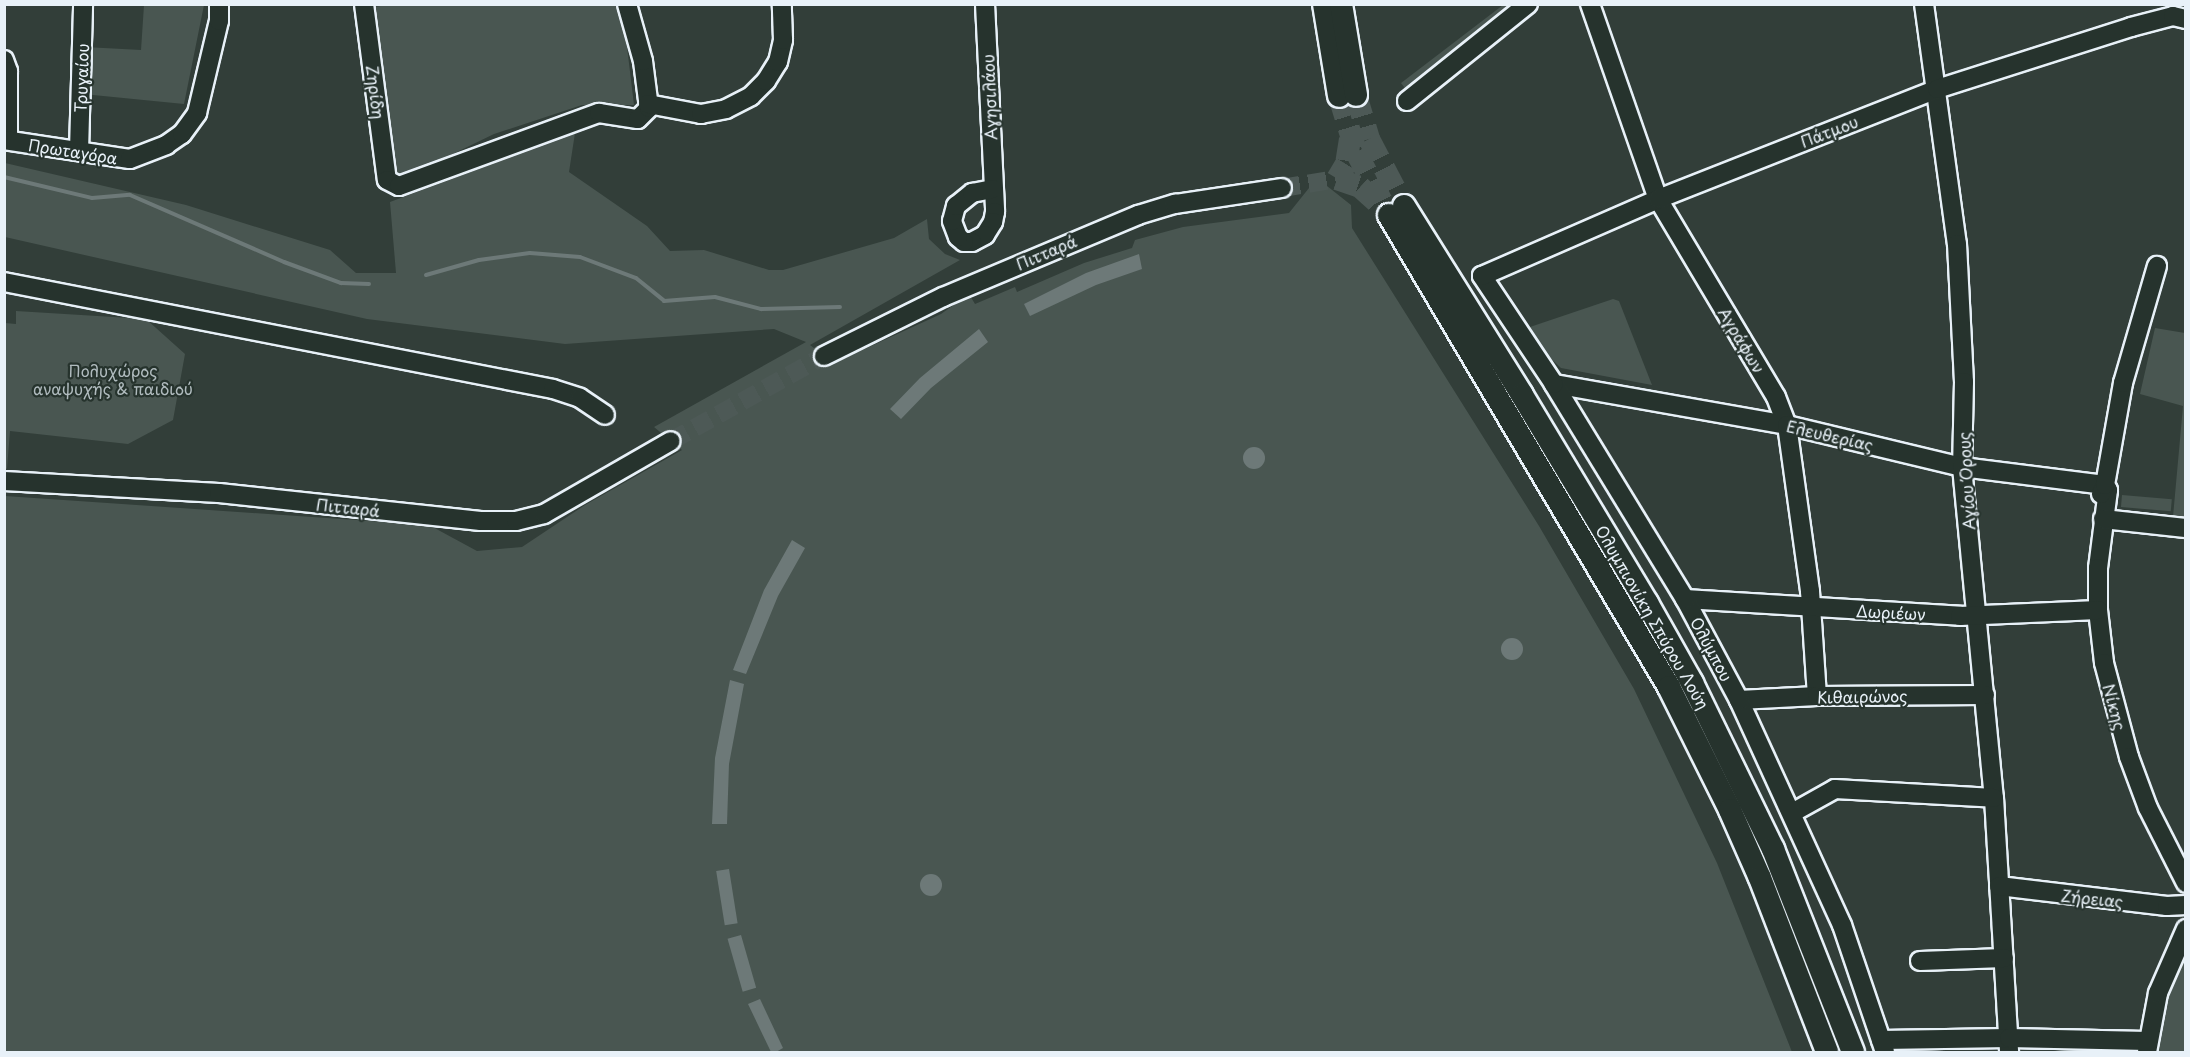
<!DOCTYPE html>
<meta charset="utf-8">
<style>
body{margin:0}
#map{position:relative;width:2190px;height:1057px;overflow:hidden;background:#323e39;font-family:"Playpen Sans",sans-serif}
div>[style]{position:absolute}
.green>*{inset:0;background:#495651;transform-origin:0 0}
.water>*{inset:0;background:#6d7978;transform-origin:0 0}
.round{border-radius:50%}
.stream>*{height:4px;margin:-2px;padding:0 2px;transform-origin:2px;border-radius:2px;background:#6d7978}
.minor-tunnel>*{height:18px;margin-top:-9px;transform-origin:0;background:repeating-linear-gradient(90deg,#4d5956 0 18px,transparent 0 27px)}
.major-tunnel>*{height:22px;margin-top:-11px;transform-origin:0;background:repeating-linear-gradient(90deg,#4d5956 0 22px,transparent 0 33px)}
.roads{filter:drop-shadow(2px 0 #e8f1f8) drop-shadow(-2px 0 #e8f1f8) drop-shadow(0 2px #e8f1f8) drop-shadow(0 -2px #e8f1f8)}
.minor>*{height:18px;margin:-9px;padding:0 9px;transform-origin:9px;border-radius:9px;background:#26332d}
.major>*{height:22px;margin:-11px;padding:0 11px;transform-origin:11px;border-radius:11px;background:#26332d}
span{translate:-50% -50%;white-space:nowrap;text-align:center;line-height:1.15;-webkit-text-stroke:4.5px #26332d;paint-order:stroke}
.street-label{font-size:16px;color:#e8f1f8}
.park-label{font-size:16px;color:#b0bbbe}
.frame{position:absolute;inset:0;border:6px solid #e8f1f8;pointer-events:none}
</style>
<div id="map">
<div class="green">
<div style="clip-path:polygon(394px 4px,622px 5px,634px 105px,582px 105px,494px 134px,401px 179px,392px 164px,374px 7px)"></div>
<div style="clip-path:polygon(144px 5px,204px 5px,184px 104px,83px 94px,85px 47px,141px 50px)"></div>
<div style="clip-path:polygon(1503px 5px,1523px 5px,1410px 95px,1401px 83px)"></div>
<div style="clip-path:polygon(575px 133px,569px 172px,647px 226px,670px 251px,704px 250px,769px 270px,783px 270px,894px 238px,927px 219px,929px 239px,945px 254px,960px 260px,810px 345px,834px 363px,941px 314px,969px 294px,975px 304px,1015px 287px,1017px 292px,1084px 263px,1132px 248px,1135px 240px,1183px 227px,1289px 213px,1317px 178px,1351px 205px,1352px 228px,1539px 526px,1634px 689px,1717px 863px,1792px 1052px,5px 1052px,5px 496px,429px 525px,477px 551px,522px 547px,585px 505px,682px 450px,654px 427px,806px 342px,774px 329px,565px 344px,367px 319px,5px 237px,5px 163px,186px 205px,330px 250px,356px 273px,396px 273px,390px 202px)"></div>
<div style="clip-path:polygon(1613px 299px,1619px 301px,1652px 385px,1561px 368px,1548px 356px,1530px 327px)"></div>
<div style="clip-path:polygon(16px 311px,146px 319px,185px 354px,173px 420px,128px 444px,10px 431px,7px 469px,5px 468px,5px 323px,16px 324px)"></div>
<div style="clip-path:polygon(2155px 328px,2185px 333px,2185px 529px,2172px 528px,2183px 406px,2140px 394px)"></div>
<div style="left:2122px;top:495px;width:50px;height:12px;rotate:5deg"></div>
<div style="clip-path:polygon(2185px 937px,2185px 1051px,2154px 1052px,2155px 1030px)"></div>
</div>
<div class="water">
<div style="clip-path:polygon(1139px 254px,1142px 269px,1096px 285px,1030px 316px,1024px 304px,1086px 273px)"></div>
<div style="clip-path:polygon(979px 329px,988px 342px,931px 388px,901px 419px,890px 409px,920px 378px)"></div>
<div class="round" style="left:1243px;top:447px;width:22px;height:22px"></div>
<div style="clip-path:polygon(792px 540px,805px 548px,778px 596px,746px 674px,733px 670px,764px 590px)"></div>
<div class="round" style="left:1501px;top:638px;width:22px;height:22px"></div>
<div style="clip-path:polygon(730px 680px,744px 684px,729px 764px,727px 824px,712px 824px,715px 758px)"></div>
<div style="left:729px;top:869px;width:55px;height:13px;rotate:81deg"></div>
<div class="round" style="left:920px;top:874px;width:22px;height:22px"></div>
<div style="left:741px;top:935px;width:55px;height:14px;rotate:74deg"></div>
<div style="clip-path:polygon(760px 999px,783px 1048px,776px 1052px,771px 1052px,748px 1004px)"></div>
</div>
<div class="stream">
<div style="left:4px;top:177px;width:90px;rotate:13.4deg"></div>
<div style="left:92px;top:198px;width:38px;rotate:-5deg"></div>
<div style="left:130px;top:195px;width:168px;rotate:23.5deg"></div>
<div style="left:284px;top:262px;width:61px;rotate:20.2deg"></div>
<div style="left:341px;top:283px;width:28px;rotate:2deg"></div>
<div style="left:426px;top:275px;width:55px;rotate:-15.8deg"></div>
<div style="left:479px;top:260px;width:51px;rotate:-7.8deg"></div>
<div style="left:530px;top:253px;width:50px;rotate:4.6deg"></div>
<div style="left:580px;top:257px;width:60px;rotate:20.6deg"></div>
<div style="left:636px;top:278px;width:36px;rotate:39deg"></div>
<div style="left:664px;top:301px;width:51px;rotate:-4.5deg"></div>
<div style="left:715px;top:297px;width:48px;rotate:14.6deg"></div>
<div style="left:761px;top:309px;width:79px;rotate:-1.5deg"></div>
</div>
<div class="minor-tunnel">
<div style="left:1282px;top:188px;width:56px;rotate:-9.3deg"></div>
<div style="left:671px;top:441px;width:175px;rotate:-29.1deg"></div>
</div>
<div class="major-tunnel">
<div style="left:1356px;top:95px;width:46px;rotate:73.5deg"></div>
<div style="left:1369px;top:139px;width:76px;rotate:62.4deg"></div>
<div style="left:1339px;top:96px;width:59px;rotate:73.1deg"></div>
<div style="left:1356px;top:152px;width:71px;rotate:62.4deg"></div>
<div style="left:1350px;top:139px;width:25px;rotate:99deg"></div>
<div style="left:1346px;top:164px;width:17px;rotate:121deg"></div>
<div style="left:1337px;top:179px;width:24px;rotate:19deg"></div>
<div style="left:1360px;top:187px;width:24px;rotate:42deg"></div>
</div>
<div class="roads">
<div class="minor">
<div style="left:364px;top:4px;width:177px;rotate:82.6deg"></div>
<div style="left:387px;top:180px;width:13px;rotate:27deg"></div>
<div style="left:399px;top:186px;width:213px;rotate:-20.1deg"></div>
<div style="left:599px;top:113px;width:39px;rotate:9deg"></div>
<div style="left:638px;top:119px;width:16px;rotate:-45deg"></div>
<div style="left:649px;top:108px;width:47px;rotate:-97.3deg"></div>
<div style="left:643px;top:61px;width:59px;rotate:-105.7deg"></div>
<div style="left:985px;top:4px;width:208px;rotate:87.2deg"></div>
<div style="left:995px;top:212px;width:10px;rotate:101deg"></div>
<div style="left:993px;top:222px;width:15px;rotate:122deg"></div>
<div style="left:985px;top:235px;width:15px;rotate:152deg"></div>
<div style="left:972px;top:242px;width:8px;rotate:180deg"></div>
<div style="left:964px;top:242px;width:8px;rotate:-140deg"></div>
<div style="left:958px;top:237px;width:17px;rotate:-111deg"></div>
<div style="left:952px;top:221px;width:16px;rotate:-75deg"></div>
<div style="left:956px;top:206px;width:21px;rotate:-39deg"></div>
<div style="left:972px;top:193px;width:21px;rotate:-11deg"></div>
<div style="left:1590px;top:4px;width:207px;rotate:70.8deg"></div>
<div style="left:1658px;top:199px;width:230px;rotate:59.2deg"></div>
<div style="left:1776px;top:397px;width:30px;rotate:69deg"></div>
<div style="left:1787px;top:425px;width:168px;rotate:82.1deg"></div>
<div style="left:1810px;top:591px;width:105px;rotate:86.2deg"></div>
<div style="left:1924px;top:4px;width:242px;rotate:82.2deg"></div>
<div style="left:1957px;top:244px;width:138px;rotate:87.1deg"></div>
<div style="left:1964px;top:382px;width:85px;rotate:91.3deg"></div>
<div style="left:1962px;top:467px;width:333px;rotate:84.5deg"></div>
<div style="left:1994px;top:798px;width:254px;rotate:86.6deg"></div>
<div style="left:4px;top:60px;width:12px;rotate:70deg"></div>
<div style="left:8px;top:71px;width:69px;rotate:90deg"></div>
<div style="left:1407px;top:101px;width:155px;rotate:-38.7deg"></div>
<div style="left:648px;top:104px;width:54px;rotate:10.7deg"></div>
<div style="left:701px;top:114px;width:25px;rotate:-11deg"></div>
<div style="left:726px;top:109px;width:28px;rotate:-27deg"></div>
<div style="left:751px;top:96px;width:21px;rotate:-45deg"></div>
<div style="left:766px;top:81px;width:22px;rotate:-58deg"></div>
<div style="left:778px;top:62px;width:23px;rotate:-77deg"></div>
<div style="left:783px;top:40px;width:36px;rotate:-92deg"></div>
<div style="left:4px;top:140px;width:127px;rotate:8.6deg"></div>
<div style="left:130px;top:159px;width:39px;rotate:-21deg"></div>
<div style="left:166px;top:145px;width:19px;rotate:-35deg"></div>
<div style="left:182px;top:134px;width:26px;rotate:-54deg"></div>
<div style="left:197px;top:113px;width:95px;rotate:-76.6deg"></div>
<div style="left:219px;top:21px;width:17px;rotate:-90deg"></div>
<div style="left:79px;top:151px;width:147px;rotate:-88.4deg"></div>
<div style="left:4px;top:282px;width:559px;rotate:11.03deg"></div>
<div style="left:553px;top:389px;width:28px;rotate:18deg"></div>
<div style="left:580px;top:398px;width:30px;rotate:34deg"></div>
<div style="left:824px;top:356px;width:133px;rotate:-26.4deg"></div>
<div style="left:943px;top:297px;width:212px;rotate:-22.8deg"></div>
<div style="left:1138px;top:215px;width:39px;rotate:-17deg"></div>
<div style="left:1175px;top:204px;width:108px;rotate:-8.5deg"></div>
<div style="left:1554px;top:384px;width:237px;rotate:10deg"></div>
<div style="left:1787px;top:425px;width:180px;rotate:13.5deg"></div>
<div style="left:1962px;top:467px;width:144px;rotate:7.2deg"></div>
<div style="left:4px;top:481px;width:215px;rotate:3.2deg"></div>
<div style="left:219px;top:493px;width:263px;rotate:6.1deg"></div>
<div style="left:481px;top:521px;width:35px"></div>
<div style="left:516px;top:521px;width:29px;rotate:-14deg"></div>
<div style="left:544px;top:514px;width:146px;rotate:-29.9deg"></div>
<div style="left:2105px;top:485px;width:6px;rotate:59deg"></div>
<div style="left:2108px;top:490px;width:79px;rotate:97.3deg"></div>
<div style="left:2098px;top:568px;width:42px;rotate:90deg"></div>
<div style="left:2098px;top:610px;width:53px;rotate:83.5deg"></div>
<div style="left:2104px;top:663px;width:97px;rotate:75.1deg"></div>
<div style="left:2129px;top:757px;width:54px;rotate:69.6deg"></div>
<div style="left:2148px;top:808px;width:84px;rotate:63.1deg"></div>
<div style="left:2101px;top:494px;width:10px;rotate:-66deg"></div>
<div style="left:2105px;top:485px;width:104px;rotate:-80deg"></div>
<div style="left:2123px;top:383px;width:122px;rotate:-73.8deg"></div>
<div style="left:2103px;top:519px;width:83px;rotate:6.2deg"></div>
<div style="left:1685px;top:599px;width:276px;rotate:3.5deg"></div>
<div style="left:1960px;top:616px;width:138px;rotate:-2.5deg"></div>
<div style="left:1739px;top:700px;width:78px;rotate:-2.9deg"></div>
<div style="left:1817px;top:696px;width:168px;rotate:-0.3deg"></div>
<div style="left:1792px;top:813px;width:49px;rotate:-29.2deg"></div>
<div style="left:1835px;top:789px;width:159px;rotate:3.2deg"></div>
<div style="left:1999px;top:886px;width:169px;rotate:6.8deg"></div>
<div style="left:2167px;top:906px;width:19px;rotate:-3deg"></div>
<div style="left:1920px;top:961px;width:84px;rotate:-2deg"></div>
<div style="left:1881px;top:1040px;width:128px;rotate:-0.9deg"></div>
<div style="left:2009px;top:1038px;width:138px;rotate:1.2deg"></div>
<div style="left:1885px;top:1052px;width:134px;rotate:-108.7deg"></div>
<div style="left:1842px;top:925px;width:247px;rotate:-114.6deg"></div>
<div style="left:1739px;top:700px;width:115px;rotate:-118.1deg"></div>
<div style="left:1685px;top:599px;width:252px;rotate:-121.4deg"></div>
<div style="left:1554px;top:384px;width:130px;rotate:-123.7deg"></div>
<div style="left:1482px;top:276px;width:192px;rotate:-23.6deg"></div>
<div style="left:1658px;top:199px;width:300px;rotate:-21.5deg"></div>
<div style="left:1937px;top:89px;width:204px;rotate:-17.7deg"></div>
<div style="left:2131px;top:27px;width:43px;rotate:-14.7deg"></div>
<div style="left:2173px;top:16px;width:13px;rotate:13deg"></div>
<div style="left:2147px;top:1052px;width:60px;rotate:-79.4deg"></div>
<div style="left:2158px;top:993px;width:70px;rotate:-66.4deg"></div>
</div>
<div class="major">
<div style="left:1324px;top:4px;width:93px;rotate:80.7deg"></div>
<div style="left:1341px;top:4px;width:92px;rotate:80.6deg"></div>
<div style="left:1404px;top:206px;width:223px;rotate:58deg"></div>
<div style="left:1522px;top:395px;width:243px;rotate:59deg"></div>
<div style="left:1647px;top:603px;width:92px;rotate:60.6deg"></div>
<div style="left:1692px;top:683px;width:185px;rotate:64deg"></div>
<div style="left:1773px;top:849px;width:218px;rotate:68.5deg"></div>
<div style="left:1389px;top:215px;width:549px;rotate:59.32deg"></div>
<div style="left:1669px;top:687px;width:137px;rotate:63.6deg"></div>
<div style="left:1730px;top:810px;width:74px;rotate:66.2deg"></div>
<div style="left:1760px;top:878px;width:186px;rotate:68.9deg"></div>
</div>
</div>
<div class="street-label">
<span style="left:81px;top:78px;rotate:-88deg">Τρυγαίου</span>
<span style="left:376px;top:92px;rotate:83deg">Ζηρίδη</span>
<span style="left:989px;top:97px;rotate:-92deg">Αγησιλάου</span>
<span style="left:1829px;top:131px;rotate:-21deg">Πάτμου</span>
<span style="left:73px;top:151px;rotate:9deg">Πρωταγόρα</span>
<span style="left:1046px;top:252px;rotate:-23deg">Πιτταρά</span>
<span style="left:1742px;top:340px;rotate:59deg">Αγράφων</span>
<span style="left:1830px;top:435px;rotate:13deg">Ελευθερίας</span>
<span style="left:1966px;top:481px;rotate:-93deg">Αγίου Όρους</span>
<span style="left:348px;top:507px;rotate:6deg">Πιτταρά</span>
<span style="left:1891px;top:612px;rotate:3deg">Δωριέων</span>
<span style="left:1653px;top:617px;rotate:60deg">Ολυμπιονίκη Σπύρου Λούη</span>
<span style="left:1712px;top:649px;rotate:62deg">Ολύμπου</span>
<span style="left:1862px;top:696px;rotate:-1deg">Κιθαιρώνος</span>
<span style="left:2115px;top:707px;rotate:75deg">Νίκης</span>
<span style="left:2092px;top:898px;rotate:6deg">Ζήρειας</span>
</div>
<div class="park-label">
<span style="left:113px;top:379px">Πολυχώρος<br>αναψυχής &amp; παιδιού</span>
</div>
<div class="frame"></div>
</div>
